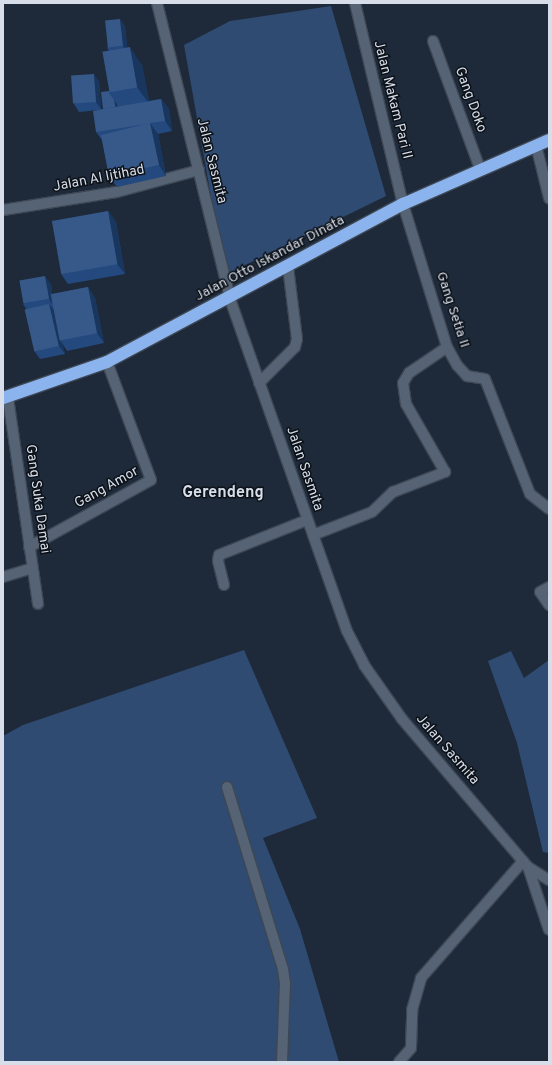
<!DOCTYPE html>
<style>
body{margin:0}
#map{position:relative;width:552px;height:1065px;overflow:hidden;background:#1e2a3a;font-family:Overpass,sans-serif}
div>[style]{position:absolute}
.green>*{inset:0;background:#304b71}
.roads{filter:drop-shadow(1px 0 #3e4754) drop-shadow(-1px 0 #3e4754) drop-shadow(0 1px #3e4754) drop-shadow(0 -1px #3e4754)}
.minor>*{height:10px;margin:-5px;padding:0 5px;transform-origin:5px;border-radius:5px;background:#566375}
.highway>*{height:12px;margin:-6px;padding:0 6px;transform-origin:6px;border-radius:6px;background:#8bb4ee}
.wall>*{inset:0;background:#23497e}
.shaded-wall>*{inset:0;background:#19365e}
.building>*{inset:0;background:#36598a;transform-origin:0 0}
span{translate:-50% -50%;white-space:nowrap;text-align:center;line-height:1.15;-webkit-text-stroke:3px #0d1219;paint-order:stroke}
.street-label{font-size:14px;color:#d7dee9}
.quarter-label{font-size:16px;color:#d7dee9;font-weight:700}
.frame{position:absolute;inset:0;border:4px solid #d7dee9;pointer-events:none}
</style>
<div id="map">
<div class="green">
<div style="clip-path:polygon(331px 6px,386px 196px,225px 275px,184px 45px,230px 21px)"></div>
<div style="clip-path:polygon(244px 650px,317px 818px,263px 838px,300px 929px,339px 1062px,3px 1062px,3px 736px,23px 725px)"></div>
<div style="clip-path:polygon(511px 651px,524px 678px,549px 660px,549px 853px,543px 852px,517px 743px,488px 661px)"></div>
</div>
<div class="roads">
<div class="minor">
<div style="left:157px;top:3px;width:305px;rotate:76.1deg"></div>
<div style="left:230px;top:299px;width:352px;rotate:70.6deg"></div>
<div style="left:347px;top:631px;width:38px;rotate:63deg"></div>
<div style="left:364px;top:665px;width:66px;rotate:54.9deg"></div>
<div style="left:402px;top:719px;width:194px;rotate:49.6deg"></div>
<div style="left:528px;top:867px;width:25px;rotate:32deg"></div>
<div style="left:355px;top:3px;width:207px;rotate:76.6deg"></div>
<div style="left:403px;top:204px;width:150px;rotate:72.9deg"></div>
<div style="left:447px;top:347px;width:21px;rotate:61deg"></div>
<div style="left:457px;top:365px;width:15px;rotate:48deg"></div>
<div style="left:467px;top:376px;width:18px;rotate:9deg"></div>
<div style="left:485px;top:379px;width:123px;rotate:68.6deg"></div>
<div style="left:530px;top:494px;width:24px;rotate:38deg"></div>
<div style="left:433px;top:41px;width:136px;rotate:69.8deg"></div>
<div style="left:536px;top:145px;width:55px;rotate:76.2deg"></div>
<div style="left:3px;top:210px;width:115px;rotate:-9deg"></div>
<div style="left:117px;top:192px;width:85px;rotate:-15deg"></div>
<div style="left:259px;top:383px;width:51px;rotate:-45deg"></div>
<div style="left:295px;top:347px;width:8px;rotate:-76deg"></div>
<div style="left:297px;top:339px;width:73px;rotate:-97.1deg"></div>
<div style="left:8px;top:398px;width:208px;rotate:81.7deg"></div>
<div style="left:313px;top:535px;width:63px;rotate:-21.3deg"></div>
<div style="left:372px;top:512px;width:29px;rotate:-44deg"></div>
<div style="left:393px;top:492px;width:56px;rotate:-21deg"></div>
<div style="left:445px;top:472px;width:78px;rotate:-119.8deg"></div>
<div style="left:406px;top:404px;width:21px;rotate:-98deg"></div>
<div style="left:403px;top:383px;width:12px;rotate:-59deg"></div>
<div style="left:409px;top:373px;width:46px;rotate:-34.4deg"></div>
<div style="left:29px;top:547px;width:139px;rotate:-28.8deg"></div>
<div style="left:151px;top:480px;width:126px;rotate:-110.4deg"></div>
<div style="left:3px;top:577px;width:31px;rotate:-17deg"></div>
<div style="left:224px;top:585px;width:25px;rotate:-104deg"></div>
<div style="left:218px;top:561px;width:6px;rotate:-81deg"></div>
<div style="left:219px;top:555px;width:95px;rotate:-21.7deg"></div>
<div style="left:549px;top:587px;width:10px;rotate:151deg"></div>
<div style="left:540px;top:592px;width:16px;rotate:55deg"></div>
<div style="left:227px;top:787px;width:190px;rotate:72.9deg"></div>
<div style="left:283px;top:969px;width:14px;rotate:82deg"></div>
<div style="left:285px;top:983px;width:79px;rotate:92.2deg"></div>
<div style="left:528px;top:867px;width:66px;rotate:71.6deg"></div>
<div style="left:399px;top:1062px;width:18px;rotate:-49deg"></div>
<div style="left:411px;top:1048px;width:38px;rotate:-88deg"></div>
<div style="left:412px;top:1010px;width:33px;rotate:-74deg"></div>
<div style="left:421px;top:978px;width:155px;rotate:-48.9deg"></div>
</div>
<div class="highway">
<div style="left:3px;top:398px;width:110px;rotate:-19.1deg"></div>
<div style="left:107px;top:362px;width:336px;rotate:-28.1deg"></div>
<div style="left:403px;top:204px;width:159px;rotate:-23.7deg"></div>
</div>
</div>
<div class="wall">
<div style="clip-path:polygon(125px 26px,127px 48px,142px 65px,149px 101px,161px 99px,169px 109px,172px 131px,158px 134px,166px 176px,117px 187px,109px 176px,102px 140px,96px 132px,99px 110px,79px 112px,74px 104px,99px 81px,101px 109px,103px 109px,109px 91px,109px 51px,107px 48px)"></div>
<div style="clip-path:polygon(108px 211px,116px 222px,125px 274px,68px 284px,61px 274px)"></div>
<div style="clip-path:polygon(51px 284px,52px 294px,88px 287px,95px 298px,104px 343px,67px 351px,62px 343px,65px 354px,40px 359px,35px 352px,27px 310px,23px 304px)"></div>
</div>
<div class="shaded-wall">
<div style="clip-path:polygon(120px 19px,125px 26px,128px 54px,123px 46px)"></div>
<div style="clip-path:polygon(130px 47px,142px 65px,150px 105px,137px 87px)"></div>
<div style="clip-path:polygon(94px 74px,99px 81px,101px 109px,96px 102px)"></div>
<div style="clip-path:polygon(161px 99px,169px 109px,172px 131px,165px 121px)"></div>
<div style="clip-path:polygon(114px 100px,117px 104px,118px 112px,116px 109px)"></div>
<div style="clip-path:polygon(150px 123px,158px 134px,166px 176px,159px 165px)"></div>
<div style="clip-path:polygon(108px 211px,116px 222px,125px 274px,117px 264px)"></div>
<div style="clip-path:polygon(45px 276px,51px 284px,54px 307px,49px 299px)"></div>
<div style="clip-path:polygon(88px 287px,95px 298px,104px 343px,97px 333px)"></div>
<div style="clip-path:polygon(49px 304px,55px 311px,60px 340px,62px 343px,65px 354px,59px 346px)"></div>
</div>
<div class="building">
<div style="left:120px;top:19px;width:27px;height:15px;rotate:84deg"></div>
<div style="left:130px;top:47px;width:41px;height:28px;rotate:80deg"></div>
<div style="left:94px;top:74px;width:28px;height:23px;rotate:86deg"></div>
<div style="clip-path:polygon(109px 91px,109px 93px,114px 100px,115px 107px,103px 109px,101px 92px)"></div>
<div style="clip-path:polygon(161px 99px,165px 121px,150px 123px,159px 165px,109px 176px,101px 135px,146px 124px,96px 132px,93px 111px)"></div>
<div style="left:108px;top:211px;width:54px;height:57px;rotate:80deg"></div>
<div style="left:45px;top:276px;width:23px;height:26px;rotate:80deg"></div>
<div style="left:88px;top:287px;width:47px;height:38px;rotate:79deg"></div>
<div style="left:49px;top:304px;width:43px;height:25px;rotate:77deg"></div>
</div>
<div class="street-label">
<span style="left:392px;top:100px;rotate:76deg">Jalan Makam Pari II</span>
<span style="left:470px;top:100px;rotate:70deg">Gang Doko</span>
<span style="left:211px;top:161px;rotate:76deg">Jalan Sasmita</span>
<span style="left:99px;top:179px;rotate:-11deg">Jalan Al Ijtihad</span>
<span style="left:270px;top:259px;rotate:-28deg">Jalan Otto Iskandar Dinata</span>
<span style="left:452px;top:310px;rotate:72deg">Gang Setia II</span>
<span style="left:304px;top:469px;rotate:71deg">Jalan Sasmita</span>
<span style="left:107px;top:488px;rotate:-29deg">Gang Amor</span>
<span style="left:37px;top:499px;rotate:82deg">Gang Suka Damai</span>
<span style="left:447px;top:750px;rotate:49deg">Jalan Sasmita</span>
</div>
<div class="quarter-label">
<span style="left:223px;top:493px">Gerendeng</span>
</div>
<div class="frame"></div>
</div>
